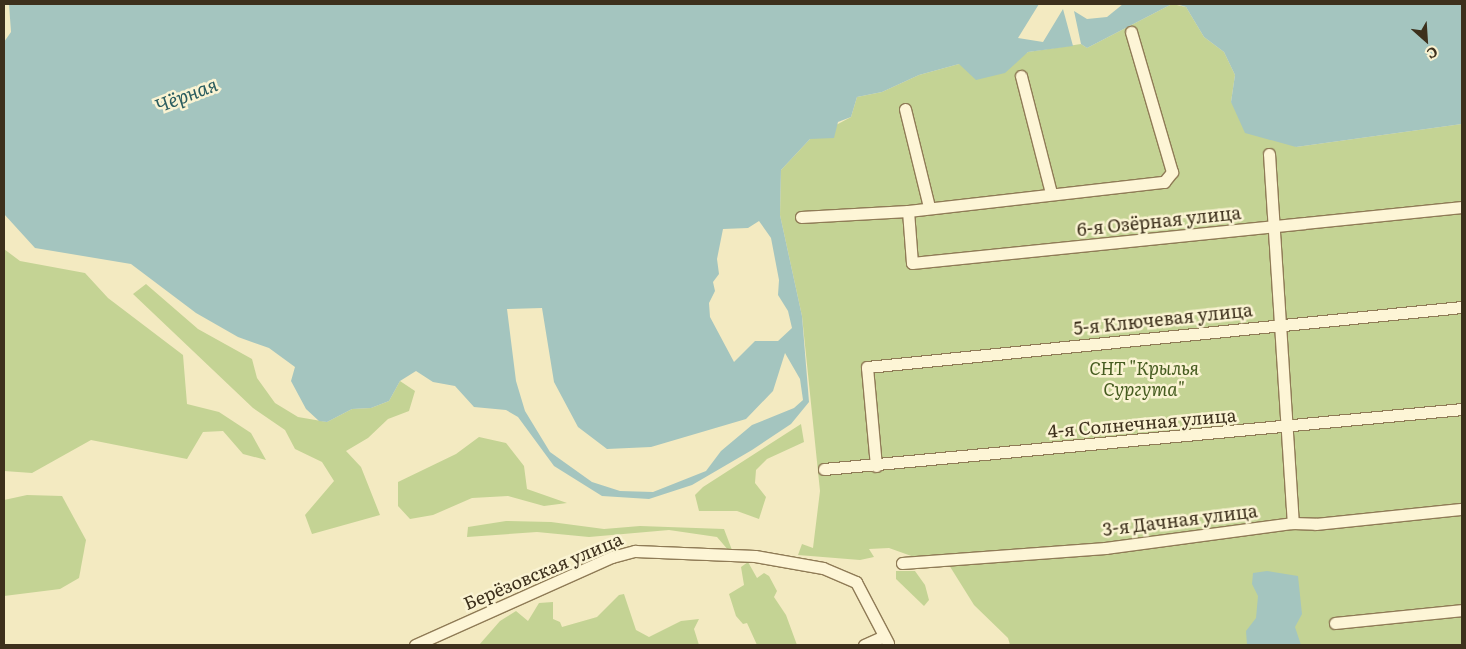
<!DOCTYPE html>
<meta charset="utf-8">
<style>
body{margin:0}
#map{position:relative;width:1466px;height:649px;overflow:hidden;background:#f3eac1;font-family:Literata,serif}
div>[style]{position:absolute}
.green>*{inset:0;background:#c4d394}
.water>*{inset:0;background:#a4c5bf}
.roads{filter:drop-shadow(1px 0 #8f7b56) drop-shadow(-1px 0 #8f7b56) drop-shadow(0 1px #8f7b56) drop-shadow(0 -1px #8f7b56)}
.street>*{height:11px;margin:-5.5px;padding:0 5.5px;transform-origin:5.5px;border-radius:5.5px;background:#fdf5d6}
span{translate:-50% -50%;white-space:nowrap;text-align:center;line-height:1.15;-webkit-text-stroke:5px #faf3d2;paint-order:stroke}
.street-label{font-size:18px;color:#3d301c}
.park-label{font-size:18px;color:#465c20;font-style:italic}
.water-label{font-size:19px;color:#2a5c5f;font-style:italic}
.frame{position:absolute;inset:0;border:5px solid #3d301c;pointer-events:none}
.north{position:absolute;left:1401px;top:15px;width:50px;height:50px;-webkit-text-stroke:4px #faf3d2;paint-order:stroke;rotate:154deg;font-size:14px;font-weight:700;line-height:20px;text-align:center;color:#3d301c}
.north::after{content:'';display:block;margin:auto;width:18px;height:22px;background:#3d301c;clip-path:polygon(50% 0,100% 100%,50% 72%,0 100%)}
</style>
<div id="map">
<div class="green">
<div style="clip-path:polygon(1172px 4px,1186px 7px,1204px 37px,1224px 52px,1235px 75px,1231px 102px,1296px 147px,1462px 124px,1462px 645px,1010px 645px,1008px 638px,974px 605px,944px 557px,917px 558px,889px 548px,869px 549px,874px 557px,860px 560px,798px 555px,802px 544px,813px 548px,820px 491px,802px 316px,780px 215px,781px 170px,810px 139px,851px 117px,857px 97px,882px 92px,919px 75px,959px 64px,1019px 58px,1028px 52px,1081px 44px,1087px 48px)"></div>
<div style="clip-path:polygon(4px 249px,20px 261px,85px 273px,108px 298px,183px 355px,187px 404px,219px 412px,251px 433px,266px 460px,243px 454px,223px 431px,203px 432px,187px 459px,91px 440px,32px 473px,4px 471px)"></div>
<div style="clip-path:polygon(146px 284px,198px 329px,252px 359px,257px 378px,275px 403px,298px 417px,327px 422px,352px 409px,371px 408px,389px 401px,400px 381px,415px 391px,409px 411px,388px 419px,368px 438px,346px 451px,361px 467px,380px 515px,312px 534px,305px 515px,334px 481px,322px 462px,295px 449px,285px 430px,253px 408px,133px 294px)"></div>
<div style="clip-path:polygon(801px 424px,804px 442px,767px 459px,756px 470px,755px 483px,766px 497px,759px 519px,737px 511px,699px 511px,695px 495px,703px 487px)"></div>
<div style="clip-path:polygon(479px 437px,506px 443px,524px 466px,527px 489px,567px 503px,544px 506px,508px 496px,472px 498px,433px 515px,410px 519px,398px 506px,398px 482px,456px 454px)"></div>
<div style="clip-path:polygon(27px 495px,62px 496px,86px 540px,79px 578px,60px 589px,4px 596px,4px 500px)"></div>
<div style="clip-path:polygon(506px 521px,551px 522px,604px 529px,640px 526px,724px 529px,735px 558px,717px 537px,669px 530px,589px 537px,537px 532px,467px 537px,468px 527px)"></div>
<div style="clip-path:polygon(748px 562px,757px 578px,764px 573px,769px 576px,777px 591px,774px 597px,786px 615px,797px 645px,757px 645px,747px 623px,743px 624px,736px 616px,729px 594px,744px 585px,741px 567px)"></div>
<div style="clip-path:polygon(896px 571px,915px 571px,925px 585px,929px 600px,924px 606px,896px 579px)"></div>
<div style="clip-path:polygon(624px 594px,636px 630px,649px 637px,681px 621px,699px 619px,694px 629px,699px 645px,479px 645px,500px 621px,516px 611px,528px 621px,539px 603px,553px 602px,553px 619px,560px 622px,562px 627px,597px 617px,619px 595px)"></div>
</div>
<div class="water">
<div style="clip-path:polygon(evenodd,9px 4px,1039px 4px,1018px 38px,1043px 42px,1063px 9px,1073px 46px,1028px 52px,1005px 73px,976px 80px,959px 64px,919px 75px,882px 92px,857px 97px,851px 117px,838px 122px,834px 138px,810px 139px,781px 170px,780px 215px,802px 316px,809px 402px,791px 424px,752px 450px,692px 485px,649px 499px,602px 496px,554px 466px,518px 417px,506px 410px,474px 407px,455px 386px,433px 382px,416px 371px,400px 381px,389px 401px,371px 408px,352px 409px,327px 422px,319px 421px,306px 409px,291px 381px,295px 367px,269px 348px,238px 337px,196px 313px,131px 264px,35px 248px,4px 214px,4px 42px,11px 32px,9px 4px,759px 221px,771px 238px,779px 280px,778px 295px,788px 311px,792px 328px,778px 341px,755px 341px,734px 362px,710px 317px,709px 303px,715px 291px,713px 282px,719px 274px,717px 259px,723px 229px,748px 228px,759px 221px,9px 4px,542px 308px,554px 382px,578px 427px,607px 449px,651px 447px,746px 419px,773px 391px,785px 353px,800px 379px,803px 400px,794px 408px,752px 425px,721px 451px,706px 471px,653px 492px,620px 491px,592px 482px,550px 452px,525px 411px,516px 381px,507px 309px,542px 308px)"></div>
<div style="clip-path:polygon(1123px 4px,1172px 4px,1087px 48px,1081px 44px,1074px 11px,1087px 19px,1107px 17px)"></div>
<div style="clip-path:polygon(1176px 4px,1462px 4px,1462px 124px,1296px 147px,1245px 133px,1231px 102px,1235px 75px,1224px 52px,1204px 37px,1186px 7px)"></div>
<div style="clip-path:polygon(1267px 571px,1298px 576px,1302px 614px,1295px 627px,1301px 645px,1247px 645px,1246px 631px,1256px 618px,1258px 596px,1252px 584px,1253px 573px)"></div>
</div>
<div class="roads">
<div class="street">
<div style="left:1021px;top:76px;width:121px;rotate:75.6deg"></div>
<div style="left:905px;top:109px;width:101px;rotate:76.2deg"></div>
<div style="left:1269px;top:154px;width:370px;rotate:86.3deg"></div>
<div style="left:908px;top:211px;width:52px;rotate:85.6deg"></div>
<div style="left:912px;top:263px;width:553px;rotate:-5.81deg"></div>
<div style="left:801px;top:217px;width:107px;rotate:-3.2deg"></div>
<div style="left:908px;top:211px;width:258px;rotate:-6.5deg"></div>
<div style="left:1164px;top:182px;width:13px;rotate:-51deg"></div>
<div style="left:1172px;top:172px;width:146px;rotate:-106.3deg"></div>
<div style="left:876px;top:466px;width:99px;rotate:-95.2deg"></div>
<div style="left:867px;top:367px;width:598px;rotate:-5.76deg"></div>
<div style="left:824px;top:469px;width:641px;rotate:-5.37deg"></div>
<div style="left:902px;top:563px;width:204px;rotate:-4.2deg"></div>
<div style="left:1105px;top:548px;width:190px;rotate:-7.6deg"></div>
<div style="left:1293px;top:523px;width:23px;rotate:2deg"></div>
<div style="left:1316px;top:524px;width:147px;rotate:-5.9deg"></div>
<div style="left:1335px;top:623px;width:128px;rotate:-5.8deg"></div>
<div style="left:415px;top:645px;width:216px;rotate:-24.1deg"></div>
<div style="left:612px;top:557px;width:24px;rotate:-15deg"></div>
<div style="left:635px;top:551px;width:120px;rotate:2.4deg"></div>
<div style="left:755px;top:556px;width:69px;rotate:10deg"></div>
<div style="left:823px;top:568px;width:36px;rotate:23deg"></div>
<div style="left:856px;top:582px;width:69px;rotate:62.3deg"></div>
<div style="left:864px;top:645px;width:22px;rotate:-24deg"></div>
</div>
</div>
<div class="street-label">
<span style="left:1159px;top:221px;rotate:-6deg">6-я Озёрная улица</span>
<span style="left:1163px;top:319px;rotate:-6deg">5-я Ключевая улица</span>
<span style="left:1142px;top:423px;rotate:-5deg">4-я Солнечная улица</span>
<span style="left:1180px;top:520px;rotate:-7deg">3-я Дачная улица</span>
<span style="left:543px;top:571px;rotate:-23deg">Берёзовская улица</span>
</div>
<div class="park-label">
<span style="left:1144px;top:379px">CНТ "Крылья<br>Сургута"</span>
</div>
<div class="water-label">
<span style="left:186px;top:95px;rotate:-21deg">Чёрная</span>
</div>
<div class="frame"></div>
<div class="north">С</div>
</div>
